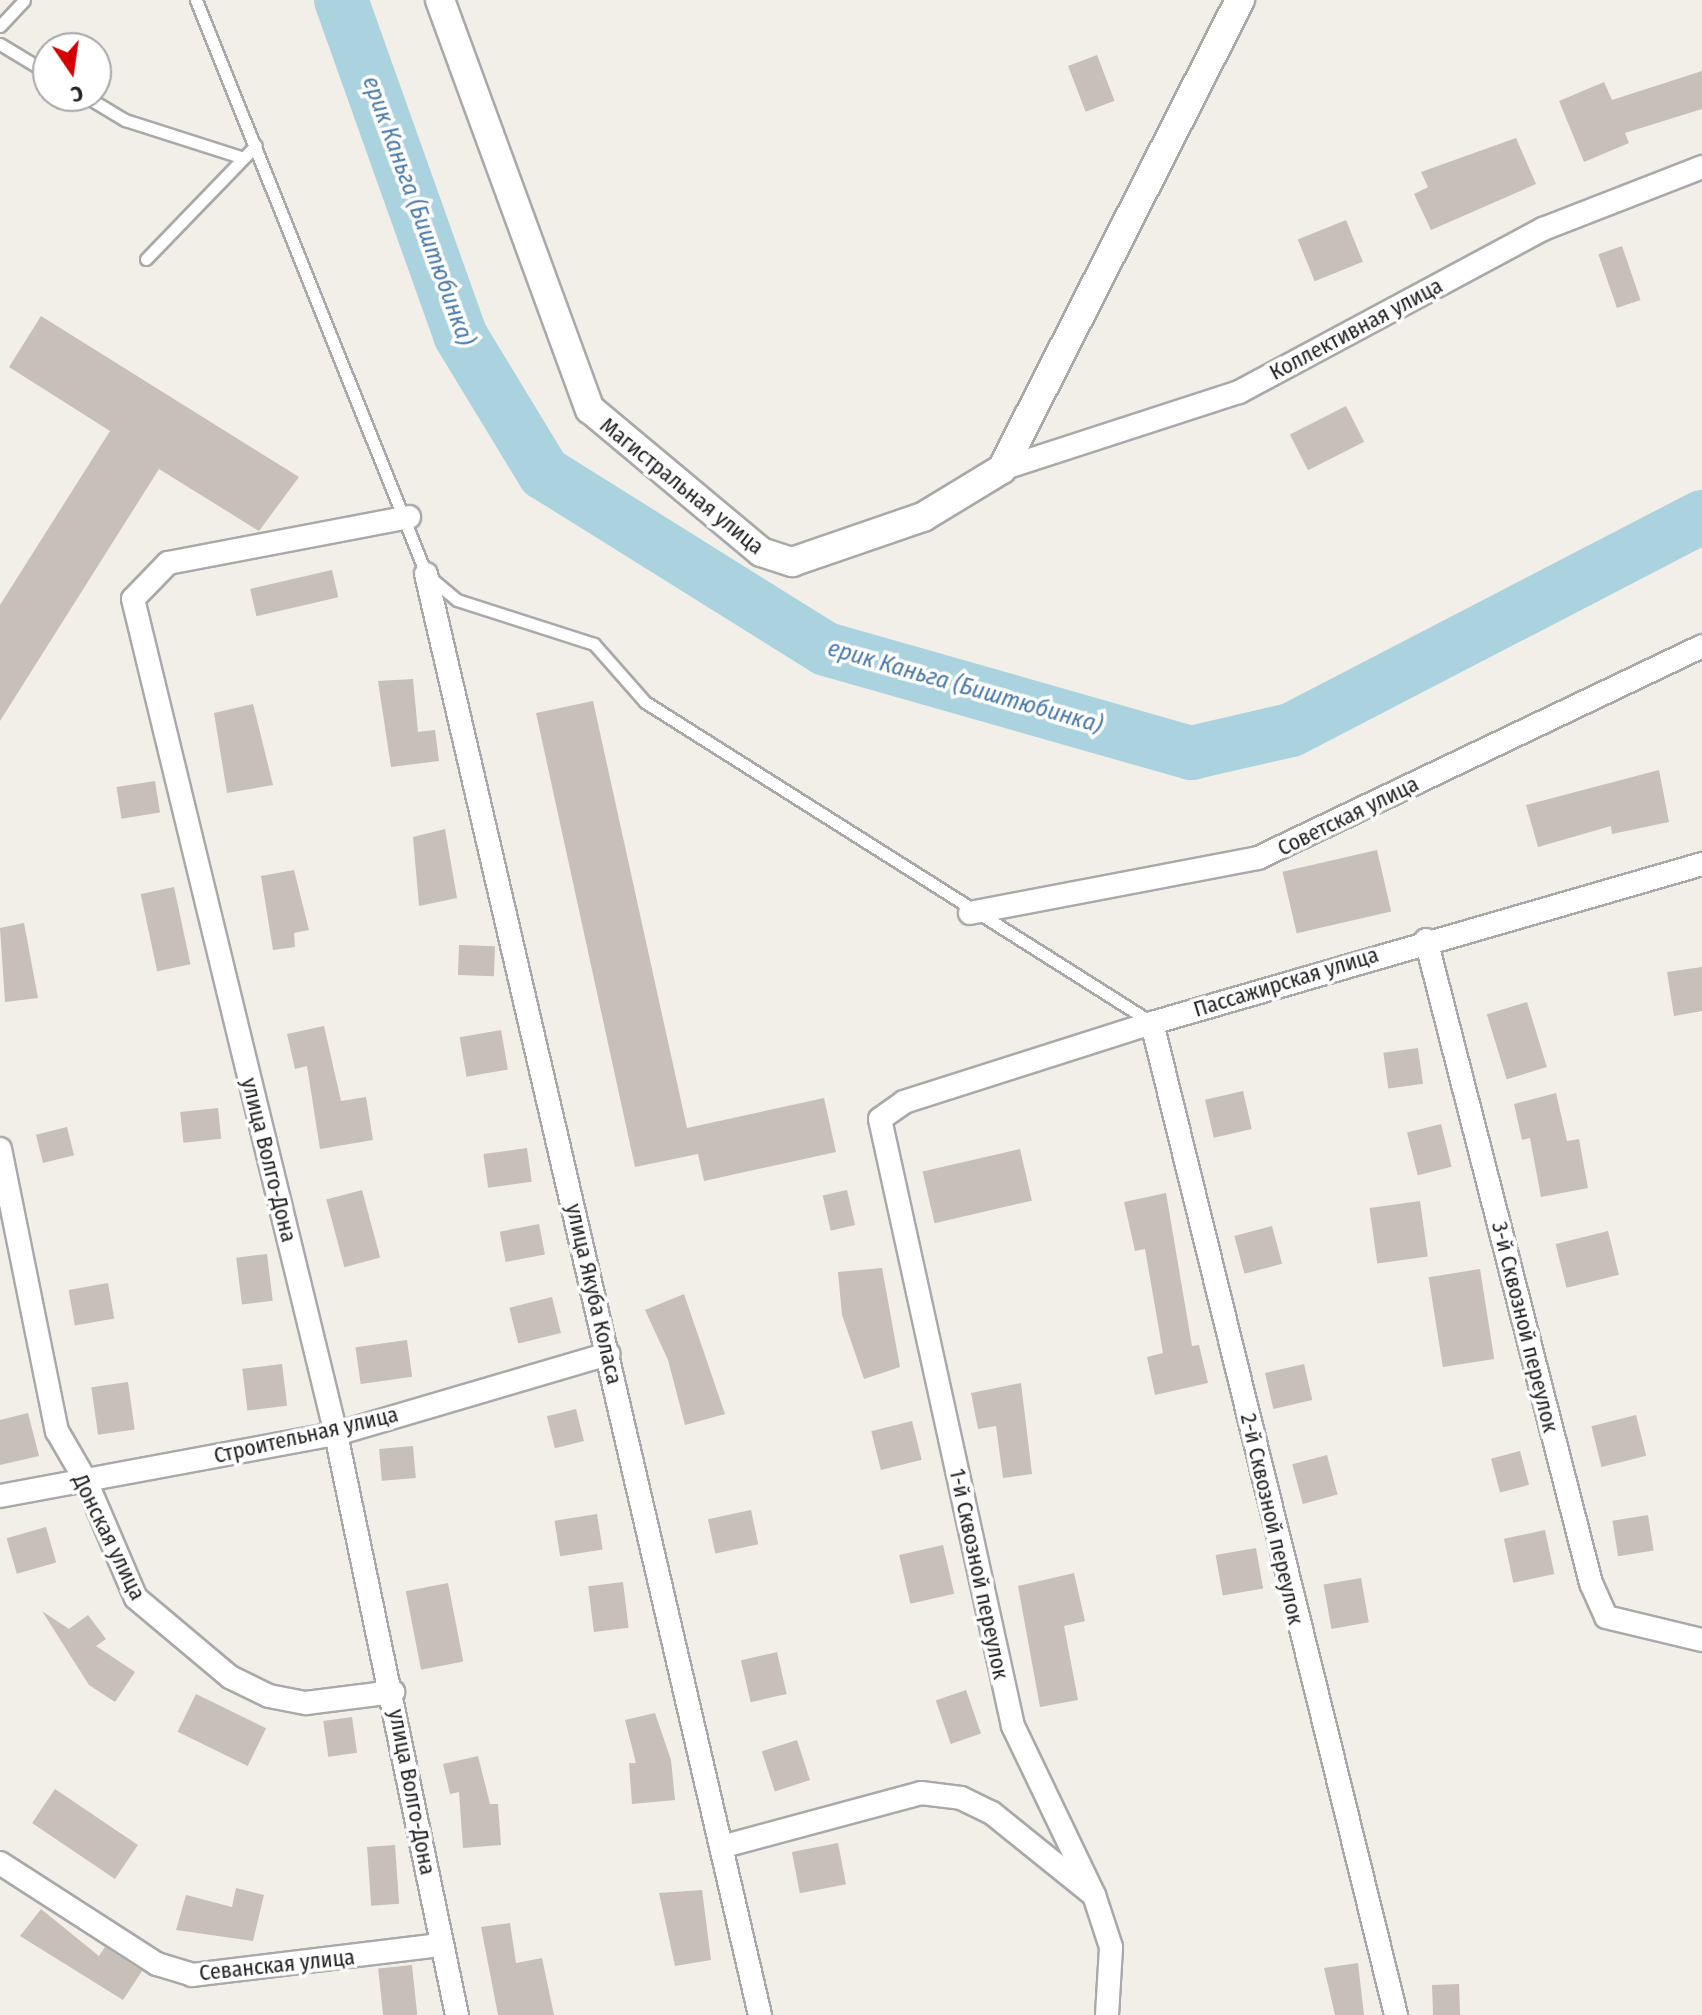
<!DOCTYPE html>
<meta charset="utf-8">
<style>
body{margin:0}
#map{position:relative;width:1702px;height:2015px;overflow:hidden;background:#f2efe9;font-family:"Fira Sans Condensed",sans-serif}
div>[style]{position:absolute}
.river>*{height:54px;margin:-27px;padding:0 27px;transform-origin:27px;border-radius:27px;background:#aad3df}
.building>*{inset:0;background:#c7bfb8;transform-origin:0 0}
.roads{filter:drop-shadow(2px 0 #a9a9a9) drop-shadow(-2px 0 #a9a9a9) drop-shadow(0 2px #a9a9a9) drop-shadow(0 -2px #a9a9a9)}
.service>*{height:11px;margin:-5.5px;padding:0 5.5px;transform-origin:5.5px;border-radius:5.5px;background:#fff}
.minor>*{height:22px;margin:-11px;padding:0 11px;transform-origin:11px;border-radius:11px;background:#fff}
.tertiary>*{height:28px;margin:-14px;padding:0 14px;transform-origin:14px;border-radius:14px;background:#fff}
span{translate:-50% -50%;white-space:nowrap;text-align:center;line-height:1.15;-webkit-text-stroke:7px #fff;paint-order:stroke}
.street-label{font-size:22px;color:#222}
.water-label{font-size:24px;color:#4a7aab;font-style:italic}
.north{position:absolute;left:32px;top:32px;width:80px;height:80px;box-sizing:border-box;background:#fff;border:2px solid #a7a7a7;border-radius:50%;rotate:167deg;font-size:22px;font-weight:700;line-height:32px;text-align:center;color:#222}
.north::after{content:'';display:block;margin:auto;width:28px;height:36px;background:#d40000;clip-path:polygon(50% 0,100% 100%,50% 72%,0 100%)}
</style>
<div id="map">
<div class="river">
<div style="left:341px;top:0;width:356px;rotate:70.4deg"></div>
<div style="left:460px;top:335px;width:162px;rotate:58.7deg"></div>
<div style="left:544px;top:473px;width:332px;rotate:32deg"></div>
<div style="left:826px;top:649px;width:380px;rotate:15.9deg"></div>
<div style="left:1191px;top:753px;width:103px;rotate:-13deg"></div>
<div style="left:1291px;top:730px;width:463px;rotate:-27.4deg"></div>
</div>
<div class="building">
<div style="left:1097px;top:55px;width:49px;height:31px;rotate:69deg"></div>
<div style="clip-path:polygon(1702px 71px,1702px 109px,1625px 133px,1629px 143px,1584px 162px,1559px 101px,1604px 82px,1612px 100px)"></div>
<div style="clip-path:polygon(1516px 138px,1536px 184px,1431px 230px,1414px 194px,1428px 187px,1421px 172px)"></div>
<div style="left:1346px;top:220px;width:45px;height:52px;rotate:68deg"></div>
<div style="left:1622px;top:246px;width:57px;height:25px;rotate:71deg"></div>
<div style="clip-path:polygon(41px 316px,299px 477px,259px 531px,159px 469px,0 721px,0 605px,110px 431px,9px 367px)"></div>
<div style="left:1346px;top:406px;width:40px;height:63px;rotate:63deg"></div>
<div style="left:332px;top:570px;width:28px;height:84px;rotate:77deg"></div>
<div style="clip-path:polygon(413px 679px,418px 732px,435px 730px,439px 761px,391px 767px,378px 681px)"></div>
<div style="clip-path:polygon(593px 701px,687px 1128px,824px 1098px,836px 1152px,704px 1181px,698px 1154px,635px 1167px,536px 713px)"></div>
<div style="clip-path:polygon(253px 704px,273px 785px,227px 793px,214px 713px)"></div>
<div style="clip-path:polygon(1659px 770px,1669px 822px,1612px 834px,1611px 826px,1538px 847px,1526px 805px)"></div>
<div style="left:155px;top:781px;width:32px;height:39px;rotate:81deg"></div>
<div style="clip-path:polygon(445px 829px,457px 898px,419px 906px,413px 837px)"></div>
<div style="left:1377px;top:850px;width:63px;height:97px;rotate:77deg"></div>
<div style="clip-path:polygon(294px 870px,309px 930px,294px 933px,295px 947px,273px 950px,261px 876px)"></div>
<div style="left:174px;top:887px;width:79px;height:34px;rotate:78deg"></div>
<div style="clip-path:polygon(24px 923px,38px 998px,5px 1002px,0 928px)"></div>
<div style="left:459px;top:945px;width:36px;height:30px;rotate:2deg"></div>
<div style="clip-path:polygon(1702px 967px,1702px 1011px,1674px 1016px,1667px 972px)"></div>
<div style="left:1527px;top:1002px;width:68px;height:42px;rotate:73deg"></div>
<div style="clip-path:polygon(324px 1026px,341px 1101px,366px 1097px,373px 1140px,320px 1149px,307px 1066px,295px 1069px,287px 1034px)"></div>
<div style="left:501px;top:1030px;width:40px;height:42px;rotate:80deg"></div>
<div style="left:1418px;top:1048px;width:36px;height:35px;rotate:82deg"></div>
<div style="left:1243px;top:1091px;width:39px;height:39px;rotate:77deg"></div>
<div style="clip-path:polygon(1556px 1093px,1567px 1141px,1579px 1139px,1588px 1188px,1541px 1197px,1530px 1138px,1522px 1140px,1514px 1104px)"></div>
<div style="left:218px;top:1108px;width:31px;height:38px;rotate:84deg"></div>
<div style="left:1441px;top:1124px;width:44px;height:35px;rotate:76deg"></div>
<div style="left:67px;top:1127px;width:29px;height:32px;rotate:76deg"></div>
<div style="left:527px;top:1148px;width:34px;height:44px;rotate:82deg"></div>
<div style="left:1020px;top:1149px;width:53px;height:100px;rotate:77deg"></div>
<div style="left:362px;top:1190px;width:70px;height:37px;rotate:75deg"></div>
<div style="left:847px;top:1190px;width:36px;height:25px;rotate:77deg"></div>
<div style="clip-path:polygon(1166px 1193px,1192px 1346px,1199px 1345px,1208px 1383px,1155px 1395px,1147px 1357px,1163px 1353px,1145px 1249px,1135px 1251px,1124px 1202px)"></div>
<div style="left:1420px;top:1201px;width:56px;height:51px;rotate:82deg"></div>
<div style="left:539px;top:1224px;width:31px;height:40px;rotate:79deg"></div>
<div style="left:1272px;top:1226px;width:39px;height:39px;rotate:75deg"></div>
<div style="left:1608px;top:1231px;width:45px;height:54px;rotate:76deg"></div>
<div style="left:267px;top:1254px;width:47px;height:31px;rotate:83deg"></div>
<div style="clip-path:polygon(882px 1268px,900px 1367px,864px 1379px,842px 1315px,838px 1272px)"></div>
<div style="left:1480px;top:1269px;width:91px;height:52px;rotate:81deg"></div>
<div style="left:108px;top:1283px;width:36px;height:40px;rotate:80deg"></div>
<div style="clip-path:polygon(684px 1294px,725px 1414px,685px 1425px,668px 1360px,645px 1310px)"></div>
<div style="left:552px;top:1297px;width:37px;height:44px;rotate:76deg"></div>
<div style="left:407px;top:1340px;width:37px;height:52px;rotate:82deg"></div>
<div style="left:282px;top:1364px;width:42px;height:40px;rotate:83deg"></div>
<div style="left:1304px;top:1364px;width:37px;height:40px;rotate:77deg"></div>
<div style="left:128px;top:1382px;width:48px;height:37px;rotate:82deg"></div>
<div style="clip-path:polygon(1021px 1383px,1032px 1474px,1003px 1478px,996px 1426px,978px 1429px,971px 1393px)"></div>
<div style="left:576px;top:1409px;width:33px;height:30px;rotate:76deg"></div>
<div style="clip-path:polygon(28px 1413px,39px 1456px,0 1465px,0 1420px)"></div>
<div style="left:1636px;top:1415px;width:42px;height:46px;rotate:76deg"></div>
<div style="left:912px;top:1421px;width:40px;height:42px;rotate:76deg"></div>
<div style="left:413px;top:1446px;width:32px;height:34px;rotate:85deg"></div>
<div style="left:1520px;top:1451px;width:35px;height:30px;rotate:75deg"></div>
<div style="left:1327px;top:1455px;width:41px;height:36px;rotate:75deg"></div>
<div style="left:751px;top:1510px;width:35px;height:44px;rotate:78deg"></div>
<div style="left:597px;top:1514px;width:36px;height:43px;rotate:81deg"></div>
<div style="left:1648px;top:1515px;width:36px;height:36px;rotate:81deg"></div>
<div style="left:46px;top:1527px;width:37px;height:41px;rotate:74deg"></div>
<div style="left:1545px;top:1530px;width:45px;height:42px;rotate:78deg"></div>
<div style="left:943px;top:1545px;width:50px;height:45px;rotate:77deg"></div>
<div style="left:1256px;top:1548px;width:41px;height:41px;rotate:80deg"></div>
<div style="clip-path:polygon(1074px 1573px,1085px 1621px,1064px 1626px,1078px 1700px,1040px 1707px,1018px 1586px)"></div>
<div style="left:1361px;top:1578px;width:45px;height:38px;rotate:80deg"></div>
<div style="left:623px;top:1582px;width:46px;height:35px;rotate:83deg"></div>
<div style="left:448px;top:1583px;width:80px;height:43px;rotate:79deg"></div>
<div style="clip-path:polygon(42px 1611px,69px 1629px,88px 1615px,106px 1639px,96px 1646px,135px 1672px,115px 1702px,89px 1685px)"></div>
<div style="left:777px;top:1652px;width:43px;height:37px;rotate:77deg"></div>
<div style="left:966px;top:1690px;width:46px;height:32px;rotate:71deg"></div>
<div style="left:196px;top:1694px;width:78px;height:42px;rotate:26deg"></div>
<div style="clip-path:polygon(655px 1713px,671px 1760px,675px 1800px,632px 1804px,629px 1763px,636px 1763px,625px 1720px)"></div>
<div style="left:352px;top:1717px;width:36px;height:29px;rotate:82deg"></div>
<div style="left:797px;top:1740px;width:42px;height:37px;rotate:72deg"></div>
<div style="clip-path:polygon(478px 1756px,490px 1804px,498px 1804px,501px 1845px,463px 1848px,459px 1792px,450px 1794px,443px 1764px)"></div>
<div style="left:55px;top:1789px;width:100px;height:41px;rotate:34deg"></div>
<div style="left:838px;top:1843px;width:42px;height:47px;rotate:79deg"></div>
<div style="left:395px;top:1845px;width:59px;height:28px;rotate:86deg"></div>
<div style="clip-path:polygon(236px 1888px,264px 1895px,253px 1941px,176px 1930px,186px 1895px,232px 1907px)"></div>
<div style="clip-path:polygon(702px 1890px,711px 1960px,675px 1966px,659px 1893px)"></div>
<div style="clip-path:polygon(41px 1909px,99px 1956px,105px 1947px,142px 1971px,123px 2000px,20px 1936px)"></div>
<div style="clip-path:polygon(510px 1923px,516px 1963px,542px 1958px,554px 2015px,498px 2015px,481px 1927px)"></div>
<div style="clip-path:polygon(1358px 1963px,1364px 2015px,1335px 2015px,1324px 1968px)"></div>
<div style="left:412px;top:1965px;width:50px;height:34px;rotate:84deg"></div>
<div style="left:1459px;top:1984px;width:31px;height:27px;rotate:88deg"></div>
</div>
<div class="roads">
<div class="service">
<div style="left:196px;top:0;width:618px;rotate:68.16deg"></div>
<div style="left:426px;top:574px;width:40px;rotate:40deg"></div>
<div style="left:457px;top:600px;width:144px;rotate:17.8deg"></div>
<div style="left:594px;top:644px;width:77px;rotate:48.7deg"></div>
<div style="left:645px;top:702px;width:599px;rotate:32.31deg"></div>
<div style="left:0;top:26px;width:35px;rotate:-47deg"></div>
<div style="left:0;top:44px;width:56px;rotate:31.1deg"></div>
<div style="left:85px;top:96px;width:47px;rotate:31deg"></div>
<div style="left:125px;top:120px;width:119px;rotate:17.7deg"></div>
<div style="left:146px;top:259px;width:158px;rotate:-46deg"></div>
</div>
<div class="minor">
<div style="left:1002px;top:469px;width:249px;rotate:-18deg"></div>
<div style="left:1239px;top:392px;width:345px;rotate:-28.2deg"></div>
<div style="left:1543px;top:229px;width:171px;rotate:-21.3deg"></div>
<div style="left:409px;top:517px;width:245px;rotate:169.2deg"></div>
<div style="left:168px;top:563px;width:50px;rotate:134.2deg"></div>
<div style="left:133px;top:599px;width:859px;rotate:76.34deg"></div>
<div style="left:336px;top:1434px;width:593px;rotate:78.24deg"></div>
<div style="left:426px;top:574px;width:1479px;rotate:76.95deg"></div>
<div style="left:970px;top:913px;width:293px;rotate:-10.8deg"></div>
<div style="left:1258px;top:858px;width:492px;rotate:-25.5deg"></div>
<div style="left:1426px;top:940px;width:664px;rotate:75.61deg"></div>
<div style="left:1591px;top:1583px;width:37px;rotate:66deg"></div>
<div style="left:1606px;top:1617px;width:99px;rotate:13.5deg"></div>
<div style="left:1152px;top:1023px;width:1022px;rotate:76.18deg"></div>
<div style="left:0;top:1149px;width:288px;rotate:78.6deg"></div>
<div style="left:57px;top:1431px;width:58px;rotate:59.9deg"></div>
<div style="left:86px;top:1481px;width:127px;rotate:66.9deg"></div>
<div style="left:136px;top:1598px;width:123px;rotate:40deg"></div>
<div style="left:230px;top:1677px;width:43px;rotate:26deg"></div>
<div style="left:269px;top:1696px;width:38px;rotate:11deg"></div>
<div style="left:306px;top:1703px;width:88px;rotate:-7.2deg"></div>
<div style="left:0;top:1496px;width:342px;rotate:-10.5deg"></div>
<div style="left:336px;top:1434px;width:284px;rotate:-16.4deg"></div>
<div style="left:721px;top:1847px;width:207px;rotate:-15.1deg"></div>
<div style="left:921px;top:1793px;width:40px;rotate:7.1deg"></div>
<div style="left:961px;top:1798px;width:34px;rotate:26deg"></div>
<div style="left:992px;top:1813px;width:126px;rotate:38.9deg"></div>
<div style="left:0;top:1863px;width:187px;rotate:32.8deg"></div>
<div style="left:157px;top:1964px;width:37px;rotate:17deg"></div>
<div style="left:192px;top:1975px;width:251px;rotate:-6.9deg"></div>
<div style="left:1107px;top:2015px;width:68px;rotate:-86.6deg"></div>
<div style="left:1111px;top:1947px;width:55px;rotate:-108.1deg"></div>
<div style="left:1094px;top:1895px;width:187px;rotate:-115.6deg"></div>
<div style="left:1013px;top:1726px;width:621px;rotate:-102.36deg"></div>
<div style="left:880px;top:1119px;width:29px;rotate:-35deg"></div>
<div style="left:904px;top:1102px;width:260px;rotate:-17.7deg"></div>
<div style="left:1152px;top:1023px;width:573px;rotate:-16.12deg"></div>
</div>
<div class="tertiary">
<div style="left:440px;top:0;width:436px;rotate:69.9deg"></div>
<div style="left:590px;top:409px;width:223px;rotate:39.9deg"></div>
<div style="left:761px;top:552px;width:33px;rotate:18deg"></div>
<div style="left:792px;top:562px;width:139px;rotate:-19deg"></div>
<div style="left:923px;top:517px;width:92px;rotate:-31.3deg"></div>
<div style="left:1002px;top:469px;width:526px;rotate:-63.09deg"></div>
</div>
</div>
<div class="street-label">
<span style="left:1356px;top:329px;rotate:-28deg">Коллективная улица</span>
<span style="left:682px;top:486px;rotate:39deg">Магистральная улица</span>
<span style="left:1348px;top:816px;rotate:-26deg">Советская улица</span>
<span style="left:1286px;top:982px;rotate:-17deg">Пассажирская улица</span>
<span style="left:269px;top:1160px;rotate:76deg">улица Волго-Дона</span>
<span style="left:594px;top:1294px;rotate:77deg">улица Якуба Коласа</span>
<span style="left:1525px;top:1327px;rotate:76deg">3-й Сквозной переулок</span>
<span style="left:306px;top:1435px;rotate:-13deg">Строительная улица</span>
<span style="left:1272px;top:1519px;rotate:77deg">2-й Сквозной переулок</span>
<span style="left:109px;top:1537px;rotate:64deg">Донская улица</span>
<span style="left:979px;top:1574px;rotate:78deg">1-й Сквозной переулок</span>
<span style="left:412px;top:1792px;rotate:79deg">улица Волго-Дона</span>
<span style="left:277px;top:1965px;rotate:-6deg">Севанская улица</span>
</div>
<div class="water-label">
<span style="left:418px;top:211px;rotate:70deg">ерик Каньга (Биштюбинка)</span>
<span style="left:965px;top:687px;rotate:16deg">ерик Каньга (Биштюбинка)</span>
</div>
<div class="north">С</div>
</div>
